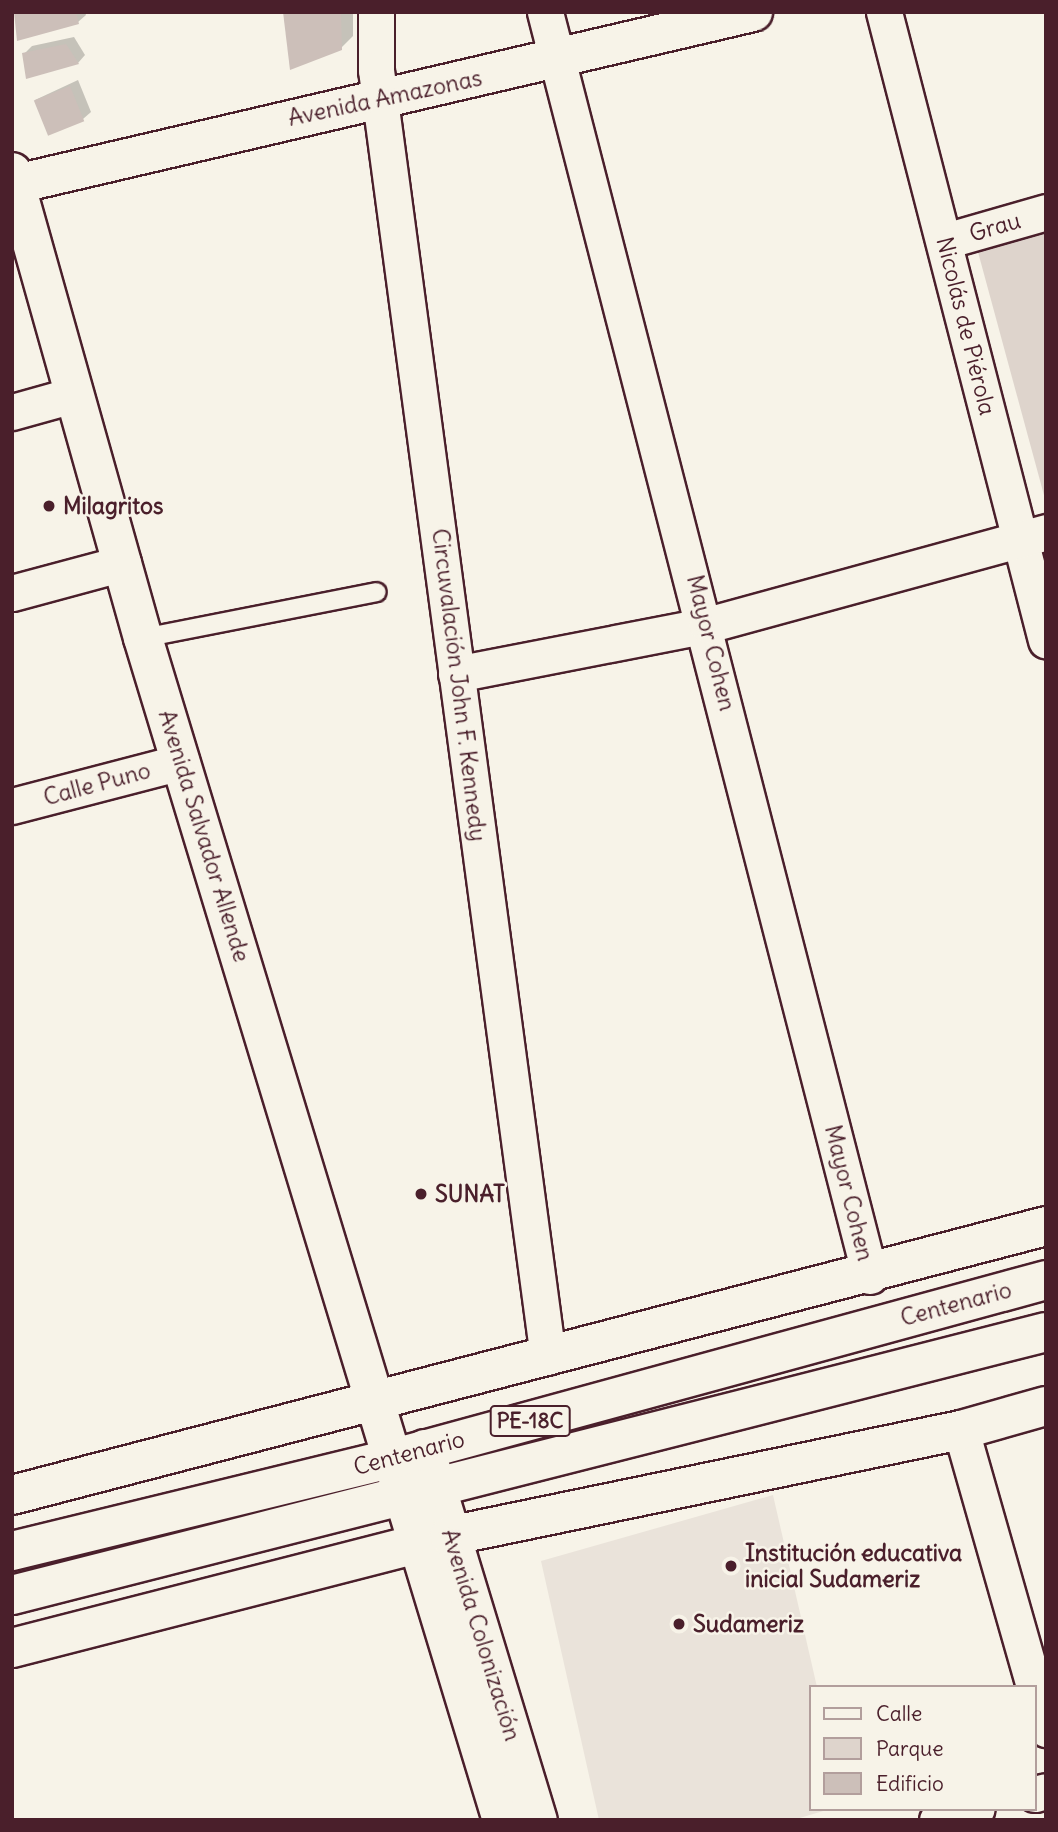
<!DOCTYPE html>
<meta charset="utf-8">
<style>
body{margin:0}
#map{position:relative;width:1058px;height:1832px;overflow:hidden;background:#f7f3e8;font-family:Delius,sans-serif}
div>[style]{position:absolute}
.built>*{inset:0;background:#eae3da}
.green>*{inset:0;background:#ded4cc}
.shadow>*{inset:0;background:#0003}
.building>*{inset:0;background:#ccbfb9;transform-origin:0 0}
.roads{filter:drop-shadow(2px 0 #4a1f2b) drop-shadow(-2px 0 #4a1f2b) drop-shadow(0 2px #4a1f2b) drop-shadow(0 -2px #4a1f2b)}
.service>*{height:18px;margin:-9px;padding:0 9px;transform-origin:9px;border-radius:9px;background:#f7f3e8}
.minor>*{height:35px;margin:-17.5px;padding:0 17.5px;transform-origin:17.5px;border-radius:17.5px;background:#f7f3e8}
.tertiary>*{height:38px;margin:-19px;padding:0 19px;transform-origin:19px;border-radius:19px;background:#f7f3e8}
.trunk>*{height:38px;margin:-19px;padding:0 19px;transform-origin:19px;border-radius:19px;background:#f7f3e8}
.dots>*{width:19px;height:19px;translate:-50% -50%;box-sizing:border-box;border:4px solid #f7f3e8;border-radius:50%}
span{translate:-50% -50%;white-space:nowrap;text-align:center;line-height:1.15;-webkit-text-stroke:5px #f7f3e8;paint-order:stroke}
.shield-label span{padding:2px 5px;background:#f7f3e8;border:2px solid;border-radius:5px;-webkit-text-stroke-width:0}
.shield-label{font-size:21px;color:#4a1f2b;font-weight:700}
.street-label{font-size:23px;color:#4a1f2b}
.poi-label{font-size:23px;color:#4a1f2b;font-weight:700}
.left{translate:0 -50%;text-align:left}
.frame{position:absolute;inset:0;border:14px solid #4a1f2b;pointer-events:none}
.legend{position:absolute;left:809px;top:1685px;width:228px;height:126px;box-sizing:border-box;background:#f7f3e8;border:2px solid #b29e9c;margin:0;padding:9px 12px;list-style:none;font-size:21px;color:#4a1f2b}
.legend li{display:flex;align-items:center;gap:14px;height:35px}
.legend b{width:35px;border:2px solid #b29e9c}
</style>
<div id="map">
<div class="built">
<div style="clip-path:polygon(773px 1495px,817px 1687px,811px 1687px,811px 1809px,830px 1809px,793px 1820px,599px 1820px,541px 1561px)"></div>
</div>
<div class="green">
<div style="clip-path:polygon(1046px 232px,1046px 499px,1045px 499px,978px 252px)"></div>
</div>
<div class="shadow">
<div style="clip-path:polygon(15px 12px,85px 12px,86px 15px,78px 22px)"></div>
<div style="clip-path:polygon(285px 12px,353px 12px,353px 36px,341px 48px)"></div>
<div style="clip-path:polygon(74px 37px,85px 55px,78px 63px,24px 54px,32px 46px)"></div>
<div style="clip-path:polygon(78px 80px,91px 112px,83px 119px,35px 100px)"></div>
</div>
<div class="building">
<div style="clip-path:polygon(14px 12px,76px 12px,79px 24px,17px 41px)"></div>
<div style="clip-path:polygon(283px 12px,341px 12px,342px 50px,290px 70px)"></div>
<div style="clip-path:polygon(66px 44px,79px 64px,26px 79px,22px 53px)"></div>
<div style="left:70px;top:86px;width:38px;height:39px;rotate:68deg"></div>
</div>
<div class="roads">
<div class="service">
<div style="left:143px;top:638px;width:238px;rotate:-11.1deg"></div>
</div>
<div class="minor">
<div style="left:376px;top:12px;width:58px;rotate:90deg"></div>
<div style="left:376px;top:70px;width:1298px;rotate:82.39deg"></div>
<div style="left:545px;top:12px;width:1305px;rotate:75.58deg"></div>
<div style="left:884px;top:12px;width:649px;rotate:75.54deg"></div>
<div style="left:945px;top:241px;width:105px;rotate:-16deg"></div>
<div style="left:12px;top:412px;width:63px;rotate:-15.6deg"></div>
<div style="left:12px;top:593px;width:115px;rotate:-15.1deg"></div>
<div style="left:456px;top:674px;width:256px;rotate:-11deg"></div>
<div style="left:707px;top:625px;width:352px;rotate:-15.3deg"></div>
<div style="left:12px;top:806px;width:175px;rotate:-14.6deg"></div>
<div style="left:961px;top:1430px;width:267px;rotate:74.1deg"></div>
<div style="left:1035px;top:1692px;width:39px;rotate:73deg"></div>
<div style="left:1035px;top:1794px;width:11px;rotate:-15deg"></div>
<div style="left:937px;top:1820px;width:41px;rotate:-15.4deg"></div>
</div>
<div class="tertiary">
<div style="left:12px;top:172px;width:484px;rotate:74.3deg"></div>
<div style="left:143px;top:638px;width:1235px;rotate:73.11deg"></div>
<div style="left:12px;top:185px;width:761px;rotate:-13.14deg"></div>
<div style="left:425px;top:1449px;width:388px;rotate:73.1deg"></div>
<div style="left:12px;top:1495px;width:1068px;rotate:-14.58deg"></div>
<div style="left:12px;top:1648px;width:451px;rotate:-14.4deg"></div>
<div style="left:449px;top:1536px;width:523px;rotate:-11.7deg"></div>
<div style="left:961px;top:1430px;width:88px;rotate:-15.8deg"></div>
</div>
<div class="trunk">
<div style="left:12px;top:1551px;width:393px;rotate:-13.7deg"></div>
<div style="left:394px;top:1458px;width:676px;rotate:-15.27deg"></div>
<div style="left:12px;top:1595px;width:1067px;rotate:-14.27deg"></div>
</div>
</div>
<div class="dots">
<div style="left:49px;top:506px;background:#4a1f2b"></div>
<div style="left:421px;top:1194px;background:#4a1f2b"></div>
<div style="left:731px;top:1566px;background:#4a1f2b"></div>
<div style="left:679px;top:1624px;background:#4a1f2b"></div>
</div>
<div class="shield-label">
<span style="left:530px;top:1421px">PE-18C</span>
</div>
<div class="street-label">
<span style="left:385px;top:98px;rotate:-12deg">Avenida Amazonas</span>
<span style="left:995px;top:227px;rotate:-16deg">Grau</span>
<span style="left:966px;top:326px;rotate:76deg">Nicolás de Piérola</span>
<span style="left:711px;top:643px;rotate:76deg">Mayor Cohen</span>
<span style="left:459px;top:685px;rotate:83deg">Circuvalación John F. Kennedy</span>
<span style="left:97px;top:784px;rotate:-15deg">Calle Puno</span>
<span style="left:204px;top:836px;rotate:73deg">Avenida Salvador Allende</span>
<span style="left:849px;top:1193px;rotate:76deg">Mayor Cohen</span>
<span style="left:956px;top:1304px;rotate:-15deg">Centenario</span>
<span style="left:409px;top:1453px;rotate:-15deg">Centenario</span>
<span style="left:481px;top:1635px;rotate:73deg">Avenida Colonización</span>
</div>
<div class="poi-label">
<span class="left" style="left:63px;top:506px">Milagritos</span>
<span class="left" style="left:435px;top:1194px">SUNAT</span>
<span class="left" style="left:745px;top:1566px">Institución educativa<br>inicial Sudameriz</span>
<span class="left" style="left:693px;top:1624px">Sudameriz</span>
</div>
<div class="frame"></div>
<ul class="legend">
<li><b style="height:9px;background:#f7f3e8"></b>Calle</li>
<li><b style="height:19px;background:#ded4cc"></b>Parque</li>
<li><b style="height:19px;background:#ccbfb9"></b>Edificio</li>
</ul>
</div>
